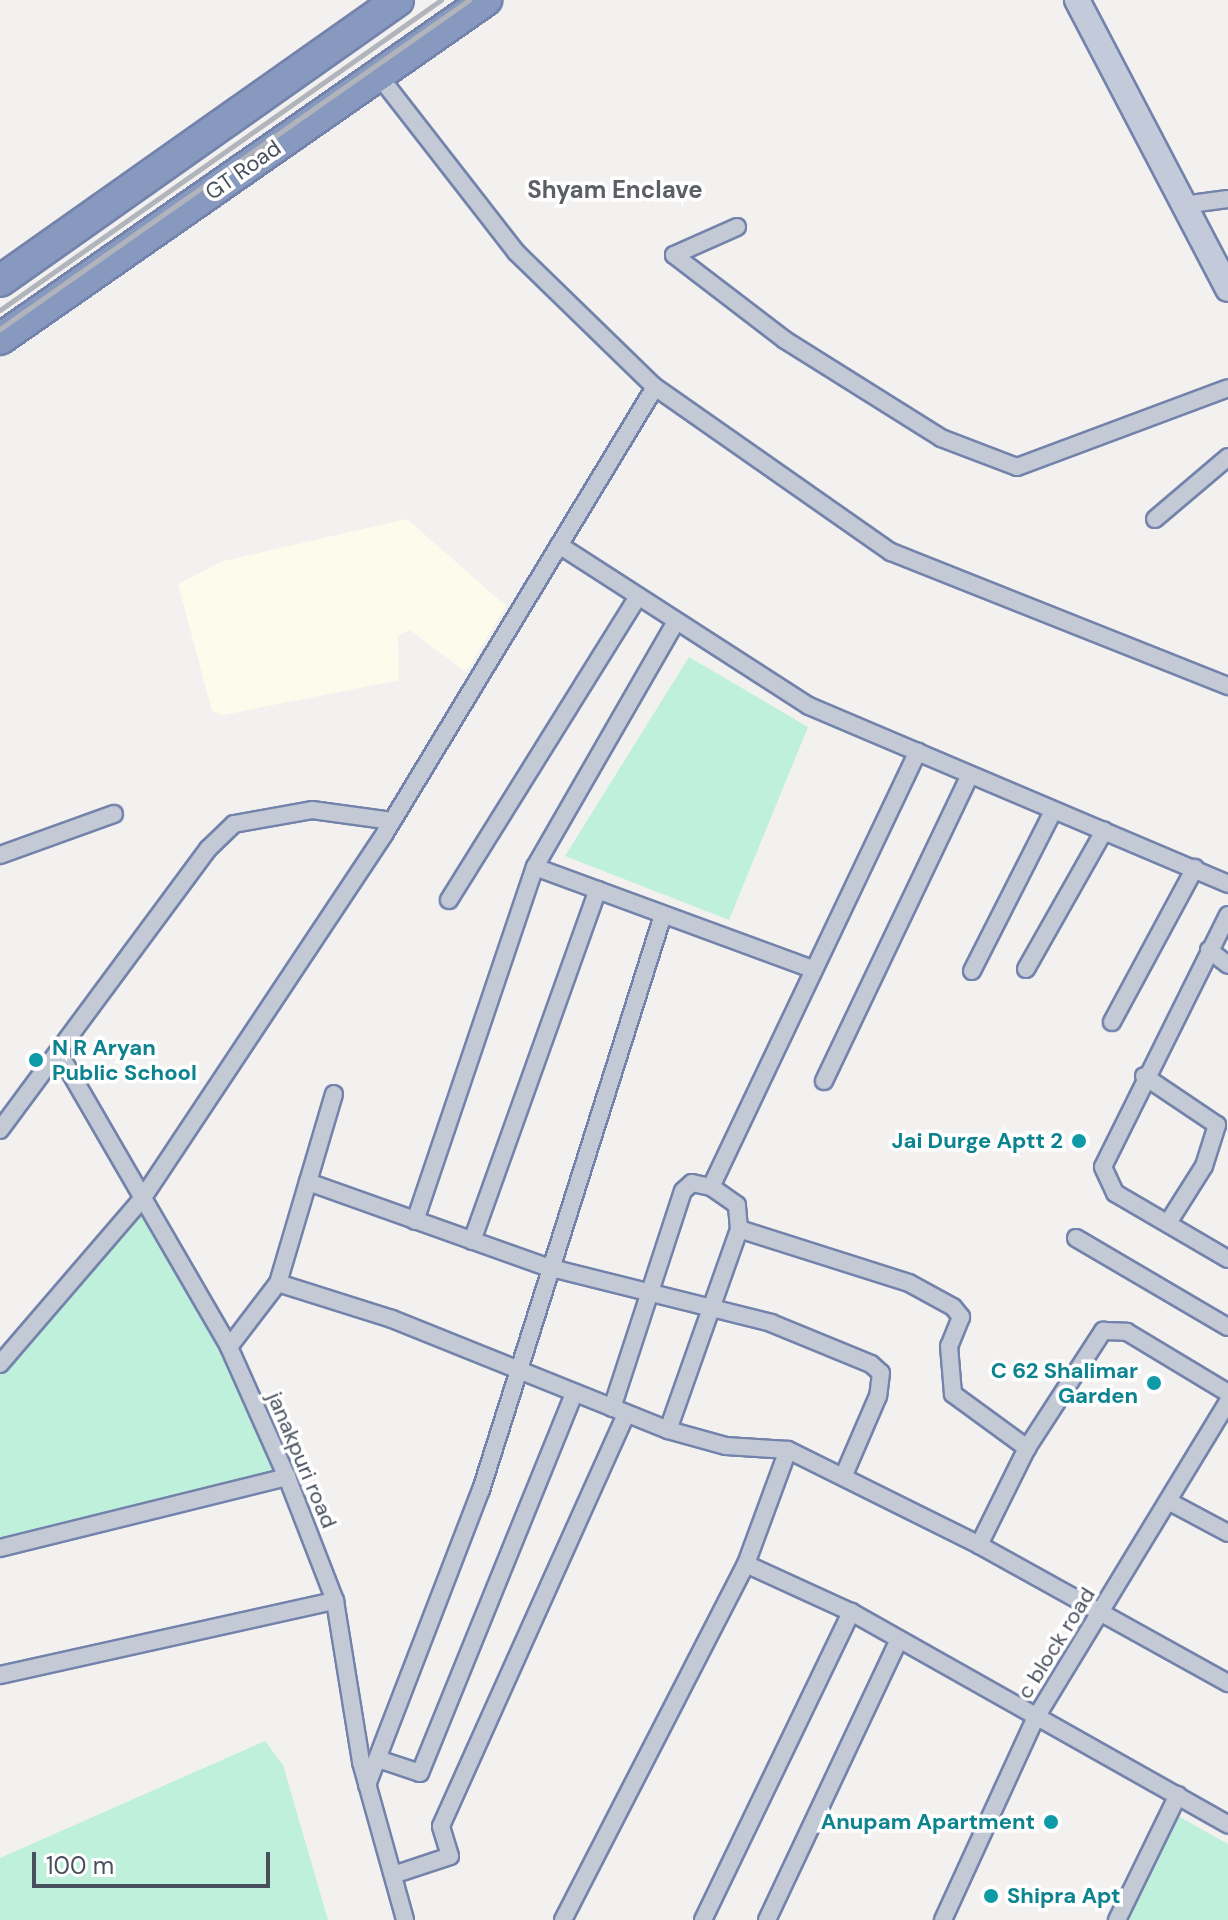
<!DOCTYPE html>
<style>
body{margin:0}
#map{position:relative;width:1228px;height:1920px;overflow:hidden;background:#f3f1f0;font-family:"DM Sans",sans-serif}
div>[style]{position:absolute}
.commercial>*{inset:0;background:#fdfbeb}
.green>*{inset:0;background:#bff0db}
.roads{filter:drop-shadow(2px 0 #7383ab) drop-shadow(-2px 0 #7383ab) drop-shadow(0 2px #7383ab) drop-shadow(0 -2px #7383ab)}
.street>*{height:16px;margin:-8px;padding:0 8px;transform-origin:8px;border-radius:8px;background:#c4cad5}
.secondary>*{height:24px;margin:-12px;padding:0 12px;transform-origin:12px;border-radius:12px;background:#c3cad9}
.highway>*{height:30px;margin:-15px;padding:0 15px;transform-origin:15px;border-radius:15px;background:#8899c0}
.rail>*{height:5px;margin:-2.5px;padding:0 2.5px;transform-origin:2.5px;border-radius:2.5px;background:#b2b4bb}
.dots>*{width:22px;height:22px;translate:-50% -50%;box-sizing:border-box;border:4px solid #fff;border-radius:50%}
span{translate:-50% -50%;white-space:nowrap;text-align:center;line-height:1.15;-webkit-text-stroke:7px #fff;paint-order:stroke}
.street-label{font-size:22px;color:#48505e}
.culture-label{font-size:22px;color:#0d838f;font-weight:700}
.left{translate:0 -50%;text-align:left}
.right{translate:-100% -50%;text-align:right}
.neighbourhood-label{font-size:24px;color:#5d5f66;font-weight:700}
.scale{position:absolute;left:32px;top:1852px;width:238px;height:36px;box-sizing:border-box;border:4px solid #48505e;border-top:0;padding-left:10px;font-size:24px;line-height:28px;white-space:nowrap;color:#48505e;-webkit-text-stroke:6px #fff;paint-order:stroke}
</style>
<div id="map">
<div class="commercial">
<div style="clip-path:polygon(407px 519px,506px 606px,466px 672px,410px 630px,398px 635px,399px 680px,223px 715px,212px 711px,178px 584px,223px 561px)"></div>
</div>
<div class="green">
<div style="clip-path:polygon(689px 657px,808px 727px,729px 920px,565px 856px)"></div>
<div style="clip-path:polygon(142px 1199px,229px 1347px,287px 1477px,0 1548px,0 1364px)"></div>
<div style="clip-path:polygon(265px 1741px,283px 1765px,328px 1920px,0 1920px,0 1858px)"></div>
<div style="clip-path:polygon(1171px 1812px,1228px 1844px,1228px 1920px,1111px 1920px,1119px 1893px)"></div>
</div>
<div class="roads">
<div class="street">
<div style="left:379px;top:76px;width:224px;rotate:52.1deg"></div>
<div style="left:517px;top:253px;width:192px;rotate:44.2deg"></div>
<div style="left:1183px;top:205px;width:45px;rotate:-7.6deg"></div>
<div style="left:737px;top:227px;width:69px;rotate:156deg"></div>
<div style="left:674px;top:255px;width:140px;rotate:37.4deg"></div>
<div style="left:785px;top:340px;width:184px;rotate:32.1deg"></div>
<div style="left:941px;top:438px;width:81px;rotate:20.9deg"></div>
<div style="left:1017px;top:467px;width:225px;rotate:-20.5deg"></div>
<div style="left:1155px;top:519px;width:96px;rotate:-40.3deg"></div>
<div style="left:559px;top:545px;width:297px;rotate:32.8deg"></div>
<div style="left:809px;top:706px;width:455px;rotate:23deg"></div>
<div style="left:674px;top:625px;width:279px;rotate:119.9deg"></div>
<div style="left:535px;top:867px;width:295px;rotate:20.2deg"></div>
<div style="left:0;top:855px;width:121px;rotate:-19.8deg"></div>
<div style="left:449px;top:900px;width:354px;rotate:-58.1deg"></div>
<div style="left:1228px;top:915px;width:281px;rotate:116.4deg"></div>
<div style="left:1103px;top:1167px;width:29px;rotate:65deg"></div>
<div style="left:1115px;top:1193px;width:131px;rotate:30.3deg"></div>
<div style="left:1209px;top:950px;width:24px;rotate:38deg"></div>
<div style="left:1026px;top:969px;width:159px;rotate:-60.5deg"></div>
<div style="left:972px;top:971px;width:179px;rotate:-63.1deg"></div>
<div style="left:1112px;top:1022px;width:175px;rotate:-61.7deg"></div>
<div style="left:60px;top:1055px;width:337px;rotate:59.9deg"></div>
<div style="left:229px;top:1347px;width:142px;rotate:66deg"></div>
<div style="left:287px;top:1477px;width:133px;rotate:68.8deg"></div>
<div style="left:335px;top:1601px;width:163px;rotate:80.8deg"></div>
<div style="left:361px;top:1762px;width:164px;rotate:74.4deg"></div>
<div style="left:1144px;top:1076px;width:88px;rotate:33.9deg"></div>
<div style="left:1217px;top:1125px;width:43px;rotate:107.6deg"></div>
<div style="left:1204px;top:1166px;width:67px;rotate:122.3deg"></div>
<div style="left:824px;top:1081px;width:339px;rotate:-64.5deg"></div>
<div style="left:0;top:1130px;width:350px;rotate:-53.5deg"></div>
<div style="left:208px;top:849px;width:36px;rotate:-44deg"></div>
<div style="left:234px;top:824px;width:79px;rotate:-10.2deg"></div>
<div style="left:312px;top:810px;width:81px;rotate:7.8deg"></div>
<div style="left:308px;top:1182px;width:254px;rotate:19.6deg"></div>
<div style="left:547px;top:1267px;width:231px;rotate:14deg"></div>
<div style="left:771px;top:1323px;width:108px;rotate:22.3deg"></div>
<div style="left:871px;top:1364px;width:13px;rotate:42deg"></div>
<div style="left:881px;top:1373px;width:23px;rotate:97deg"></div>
<div style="left:878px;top:1396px;width:86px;rotate:113.3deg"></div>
<div style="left:415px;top:1221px;width:374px;rotate:-71.3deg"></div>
<div style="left:739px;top:1229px;width:178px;rotate:17.6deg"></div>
<div style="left:909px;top:1283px;width:50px;rotate:28.6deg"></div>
<div style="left:953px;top:1307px;width:13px;rotate:51deg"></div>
<div style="left:961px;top:1317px;width:31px;rotate:112deg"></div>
<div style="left:949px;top:1346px;width:48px;rotate:85.2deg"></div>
<div style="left:953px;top:1394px;width:92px;rotate:36.1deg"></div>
<div style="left:1076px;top:1238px;width:176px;rotate:30.4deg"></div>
<div style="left:472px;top:1241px;width:373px;rotate:-70.3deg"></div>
<div style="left:278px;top:1283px;width:120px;rotate:17.5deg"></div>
<div style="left:392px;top:1319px;width:297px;rotate:21.9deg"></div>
<div style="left:668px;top:1430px;width:60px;rotate:15.4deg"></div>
<div style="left:726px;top:1446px;width:62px;rotate:3.7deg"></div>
<div style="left:788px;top:1450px;width:213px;rotate:26.4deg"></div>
<div style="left:979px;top:1545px;width:285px;rotate:29deg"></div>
<div style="left:229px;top:1347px;width:81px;rotate:-52.6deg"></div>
<div style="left:278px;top:1283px;width:197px;rotate:-73.5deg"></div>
<div style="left:0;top:1364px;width:218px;rotate:-49.3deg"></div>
<div style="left:142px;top:1199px;width:439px;rotate:-56.4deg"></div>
<div style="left:385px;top:833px;width:521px;rotate:-58.81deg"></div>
<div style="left:655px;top:387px;width:288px;rotate:35deg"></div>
<div style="left:891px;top:552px;width:363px;rotate:21.7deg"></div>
<div style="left:612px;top:1408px;width:228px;rotate:-71.9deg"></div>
<div style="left:683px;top:1191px;width:12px;rotate:-42deg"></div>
<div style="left:692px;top:1183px;width:19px;rotate:12deg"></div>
<div style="left:711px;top:1187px;width:482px;rotate:-64.6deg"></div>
<div style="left:668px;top:1430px;width:213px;rotate:-70.5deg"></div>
<div style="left:739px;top:1229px;width:24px;rotate:-95deg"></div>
<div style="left:737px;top:1205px;width:32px;rotate:-145deg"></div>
<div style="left:1168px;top:1501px;width:68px;rotate:28.1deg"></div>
<div style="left:979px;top:1545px;width:108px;rotate:-63.7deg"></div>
<div style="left:1027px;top:1448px;width:140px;rotate:-57deg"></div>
<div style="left:1103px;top:1331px;width:24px;rotate:2deg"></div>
<div style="left:1127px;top:1332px;width:118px;rotate:31.1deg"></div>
<div style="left:0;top:1548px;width:296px;rotate:-13.9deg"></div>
<div style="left:746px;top:1564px;width:115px;rotate:24.6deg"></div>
<div style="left:851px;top:1612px;width:433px;rotate:29.4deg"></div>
<div style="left:0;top:1675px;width:343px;rotate:-12.5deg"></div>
<div style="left:378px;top:1759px;width:44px;rotate:18.4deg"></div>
<div style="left:420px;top:1773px;width:409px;rotate:-67.9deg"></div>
<div style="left:367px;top:1785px;width:316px;rotate:-68.9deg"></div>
<div style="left:481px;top:1490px;width:603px;rotate:-72.44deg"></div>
<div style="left:393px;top:1875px;width:60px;rotate:-18.4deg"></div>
<div style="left:450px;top:1856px;width:31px;rotate:-107deg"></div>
<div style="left:441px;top:1826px;width:451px;rotate:-65.8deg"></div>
<div style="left:563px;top:1920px;width:400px;rotate:-62.8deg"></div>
<div style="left:746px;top:1564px;width:121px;rotate:-69.8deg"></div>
<div style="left:703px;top:1920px;width:342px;rotate:-64.3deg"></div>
<div style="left:767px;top:1920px;width:310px;rotate:-64.8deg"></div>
<div style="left:943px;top:1920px;width:221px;rotate:-65.4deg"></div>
<div style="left:1035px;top:1719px;width:372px;rotate:-58.7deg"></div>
<div style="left:1117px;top:1920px;width:139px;rotate:-64deg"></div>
</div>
<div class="secondary">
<div style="left:1077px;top:0;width:326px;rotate:62.4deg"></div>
</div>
<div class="highway">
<div style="left:0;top:281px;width:487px;rotate:-35.2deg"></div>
<div style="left:0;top:339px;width:593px;rotate:-34.9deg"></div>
</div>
</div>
<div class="rail">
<div style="left:0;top:310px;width:539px;rotate:-35.11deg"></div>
<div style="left:0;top:329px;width:573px;rotate:-35.05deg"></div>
</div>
<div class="dots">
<div style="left:36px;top:1060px;background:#0f9aa8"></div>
<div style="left:1079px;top:1141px;background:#0f9aa8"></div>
<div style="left:1154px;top:1383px;background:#0f9aa8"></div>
<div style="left:1051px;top:1822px;background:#0f9aa8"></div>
<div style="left:991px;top:1896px;background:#0f9aa8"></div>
</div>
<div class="street-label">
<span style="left:243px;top:170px;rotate:-35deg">GT Road</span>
<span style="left:302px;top:1460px;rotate:67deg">janakpuri road</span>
<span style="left:1056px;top:1643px;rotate:-58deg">c block road</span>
</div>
<div class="culture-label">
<span class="left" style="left:52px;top:1060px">N R Aryan<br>Public School</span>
<span class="right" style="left:1063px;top:1141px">Jai Durge Aptt 2</span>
<span class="right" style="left:1138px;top:1383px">C 62 Shalimar<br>Garden</span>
<span class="right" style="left:1035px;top:1822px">Anupam Apartment</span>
<span class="left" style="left:1007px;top:1896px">Shipra Apt</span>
</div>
<div class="neighbourhood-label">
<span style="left:615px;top:190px">Shyam Enclave</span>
</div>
<div class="scale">100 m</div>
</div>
